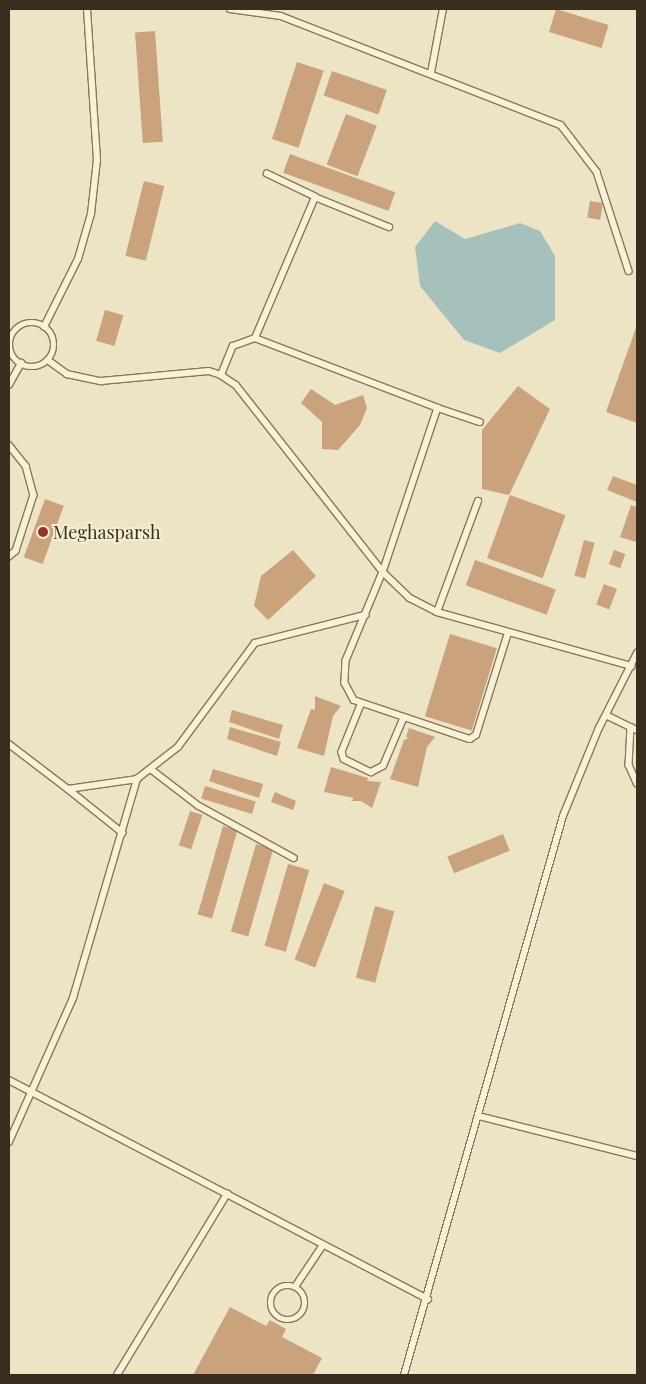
<!DOCTYPE html>
<style>
body{margin:0}
#map{position:relative;width:646px;height:1384px;overflow:hidden;background:#ede4c5;font-family:"Playfair Display",serif}
div>[style]{position:absolute}
.water>*{inset:0;background:#a6c1bb}
.building>*{inset:0;background:#caa27c;transform-origin:0 0}
.roads{filter:drop-shadow(1px 0 #88765b) drop-shadow(-1px 0 #88765b) drop-shadow(0 1px #88765b) drop-shadow(0 -1px #88765b)}
.service>*{height:5.5px;margin:-2.75px;padding:0 2.75px;transform-origin:2.75px;border-radius:2.75px;background:#f8f1d8}
.service>.ring{margin:-2.75px;padding:0;box-sizing:content-box;background:none;border:5.5px solid #f8f1d8;border-radius:50%}
.dots>*{width:14px;height:14px;translate:-50% -50%;box-sizing:border-box;border:2px solid #f5eed4;border-radius:50%}
span{translate:-50% -50%;white-space:nowrap;text-align:center;line-height:1.15;-webkit-text-stroke:4px #f5eed4;paint-order:stroke}
.poi-label{font-size:18px;color:#382d1f}
.left{translate:0 -50%;text-align:left}
.frame{position:absolute;inset:0;border:10px solid #382d1f;pointer-events:none}
</style>
<div id="map">
<div class="water">
<div style="clip-path:polygon(435px 221px,465px 239px,520px 223px,540px 231px,555px 256px,555px 320px,500px 353px,464px 340px,420px 286px,415px 247px)"></div>
</div>
<div class="building">
<div style="left:556px;top:9px;width:55px;height:24px;rotate:17deg"></div>
<div style="left:155px;top:31px;width:111px;height:20px;rotate:86deg"></div>
<div style="left:297px;top:62px;width:28px;height:81px;rotate:18deg"></div>
<div style="left:332px;top:71px;width:58px;height:26px;rotate:19deg"></div>
<div style="left:346px;top:114px;width:33px;height:54px;rotate:21deg"></div>
<div style="left:290px;top:154px;width:112px;height:20px;rotate:20deg"></div>
<div style="left:144px;top:181px;width:21px;height:77px;rotate:14deg"></div>
<div style="left:590px;top:201px;width:13px;height:17px;rotate:9deg"></div>
<div style="left:105px;top:310px;width:19px;height:32px;rotate:16deg"></div>
<div style="clip-path:polygon(637px 325px,637px 423px,606px 412px)"></div>
<div style="clip-path:polygon(518px 386px,550px 409px,509px 495px,482px 489px,482px 430px)"></div>
<div style="clip-path:polygon(311px 389px,335px 405px,363px 395px,367px 408px,360px 425px,338px 450px,322px 449px,322px 422px,301px 403px)"></div>
<div style="clip-path:polygon(613px 476px,637px 485px,637px 502px,607px 490px)"></div>
<div style="left:510px;top:495px;width:59px;height:67px;rotate:20deg"></div>
<div style="left:45px;top:499px;width:20px;height:62px;rotate:20deg"></div>
<div style="clip-path:polygon(631px 505px,637px 507px,636px 542px,620px 537px)"></div>
<div style="left:584px;top:540px;width:11px;height:37px;rotate:15deg"></div>
<div style="clip-path:polygon(293px 550px,316px 576px,268px 620px,254px 606px,261px 576px)"></div>
<div style="left:614px;top:550px;width:12px;height:15px;rotate:20deg"></div>
<div style="left:475px;top:560px;width:86px;height:27px;rotate:20deg"></div>
<div style="left:604px;top:584px;width:14px;height:22px;rotate:21deg"></div>
<div style="left:450px;top:634px;width:49px;height:86px;rotate:17deg"></div>
<div style="clip-path:polygon(315px 696px,341px 706px,333px 716px,324px 756px,297px 748px,311px 709px,315px 710px)"></div>
<div style="clip-path:polygon(232px 710px,283px 725px,279px 739px,229px 722px)"></div>
<div style="clip-path:polygon(230px 727px,281px 742px,277px 756px,227px 739px)"></div>
<div style="clip-path:polygon(409px 728px,435px 737px,427px 747px,418px 787px,390px 779px,404px 740px,409px 738px,406px 737px)"></div>
<div style="clip-path:polygon(331px 767px,368px 778px,367px 781px,381px 782px,372px 808px,361px 801px,351px 801px,354px 798px,324px 792px)"></div>
<div style="clip-path:polygon(213px 769px,263px 784px,259px 798px,209px 781px)"></div>
<div style="left:205px;top:786px;width:53px;height:13px;rotate:17deg"></div>
<div style="clip-path:polygon(275px 792px,296px 801px,293px 810px,271px 802px)"></div>
<div style="left:190px;top:811px;width:13px;height:36px;rotate:18deg"></div>
<div style="left:223px;top:826px;width:15px;height:92px;rotate:16deg"></div>
<div style="left:503px;top:834px;width:18px;height:60px;rotate:68deg"></div>
<div style="left:256px;top:844px;width:18px;height:91px;rotate:16deg"></div>
<div style="left:288px;top:864px;width:22px;height:85px;rotate:16deg"></div>
<div style="left:324px;top:883px;width:22px;height:82px;rotate:21deg"></div>
<div style="left:375px;top:906px;width:20px;height:74px;rotate:15deg"></div>
<div style="clip-path:polygon(230px 1307px,266px 1326px,270px 1320px,286px 1329px,282px 1337px,322px 1358px,313px 1375px,193px 1375px)"></div>
</div>
<div class="roads">
<div class="service">
<div style="left:230px;top:9px;width:51px;rotate:7.8deg"></div>
<div style="left:281px;top:16px;width:300px;rotate:21.3deg"></div>
<div style="left:561px;top:125px;width:59px;rotate:52.5deg"></div>
<div style="left:597px;top:172px;width:104px;rotate:72.1deg"></div>
<div style="left:431px;top:73px;width:65px;rotate:-79.4deg"></div>
<div style="left:315px;top:197px;width:80px;rotate:22.1deg"></div>
<div class="ring" style="left:10px;top:323px;width:38.5px;height:38.5px"></div>
<div style="left:44px;top:327px;width:76px;rotate:-63.4deg"></div>
<div style="left:78px;top:259px;width:47px;rotate:-73.9deg"></div>
<div style="left:91px;top:214px;width:54px;rotate:-83.7deg"></div>
<div style="left:97px;top:160px;width:151px;rotate:-93.8deg"></div>
<div style="left:255px;top:338px;width:153px;rotate:-66.9deg"></div>
<div style="left:315px;top:197px;width:53px;rotate:-154.4deg"></div>
<div style="left:48px;top:360px;width:24px;rotate:36deg"></div>
<div style="left:67px;top:374px;width:35px;rotate:12deg"></div>
<div style="left:101px;top:381px;width:108px;rotate:-5.3deg"></div>
<div style="left:209px;top:371px;width:13px;rotate:18deg"></div>
<div style="left:221px;top:375px;width:18px;rotate:34deg"></div>
<div style="left:236px;top:385px;width:238px;rotate:51.8deg"></div>
<div style="left:383px;top:572px;width:37px;rotate:44deg"></div>
<div style="left:410px;top:598px;width:30px;rotate:27deg"></div>
<div style="left:437px;top:612px;width:202px;rotate:15.5deg"></div>
<div style="left:221px;top:375px;width:31px;rotate:-68deg"></div>
<div style="left:233px;top:346px;width:23px;rotate:-20deg"></div>
<div style="left:255px;top:338px;width:196px;rotate:20.9deg"></div>
<div style="left:438px;top:408px;width:173px;rotate:108.5deg"></div>
<div style="left:383px;top:572px;width:96px;rotate:112.6deg"></div>
<div style="left:346px;top:661px;width:22px;rotate:93deg"></div>
<div style="left:345px;top:683px;width:19px;rotate:62deg"></div>
<div style="left:354px;top:700px;width:122px;rotate:18.6deg"></div>
<div style="left:470px;top:739px;width:7px;rotate:-34deg"></div>
<div style="left:476px;top:735px;width:107px;rotate:-72.6deg"></div>
<div style="left:9px;top:385px;width:25px;rotate:-61deg"></div>
<div style="left:438px;top:408px;width:44px;rotate:18.4deg"></div>
<div style="left:9px;top:445px;width:27px;rotate:51deg"></div>
<div style="left:26px;top:466px;width:30px;rotate:75deg"></div>
<div style="left:34px;top:495px;width:59px;rotate:107.8deg"></div>
<div style="left:16px;top:551px;width:9px;rotate:139deg"></div>
<div style="left:437px;top:612px;width:118px;rotate:-69.7deg"></div>
<div style="left:361px;top:705px;width:51px;rotate:112deg"></div>
<div style="left:342px;top:752px;width:7px;rotate:74deg"></div>
<div style="left:344px;top:759px;width:30px;rotate:26deg"></div>
<div style="left:371px;top:772px;width:13px;rotate:-27deg"></div>
<div style="left:383px;top:766px;width:51px;rotate:-66.9deg"></div>
<div style="left:606px;top:715px;width:34px;rotate:26deg"></div>
<div style="left:631px;top:727px;width:38px;rotate:93deg"></div>
<div style="left:629px;top:765px;width:20px;rotate:66deg"></div>
<div style="left:9px;top:744px;width:74px;rotate:37.3deg"></div>
<div style="left:68px;top:789px;width:70px;rotate:-8.2deg"></div>
<div style="left:137px;top:779px;width:52px;rotate:-38deg"></div>
<div style="left:178px;top:747px;width:129px;rotate:-53.5deg"></div>
<div style="left:255px;top:643px;width:114px;rotate:-14.3deg"></div>
<div style="left:152px;top:770px;width:59px;rotate:37.5deg"></div>
<div style="left:199px;top:806px;width:108px;rotate:28.7deg"></div>
<div style="left:68px;top:789px;width:70px;rotate:38.7deg"></div>
<div style="left:9px;top:1080px;width:473px;rotate:27.6deg"></div>
<div style="left:479px;top:1116px;width:163px;rotate:14.2deg"></div>
<div style="left:9px;top:1142px;width:158px;rotate:-66deg"></div>
<div style="left:73px;top:998px;width:228px;rotate:-73.7deg"></div>
<div class="ring" style="left:271px;top:1286px;width:28.5px;height:28.5px"></div>
<div style="left:295px;top:1287px;width:50px;rotate:-56.3deg"></div>
<div style="left:117px;top:1375px;width:212px;rotate:-58.7deg"></div>
<div style="left:404px;top:1375px;width:581px;rotate:-74.12deg"></div>
<div style="left:563px;top:816px;width:95px;rotate:-67.8deg"></div>
<div style="left:599px;top:728px;width:84px;rotate:-63.1deg"></div>
</div>
</div>
<div class="dots">
<div style="left:43px;top:532px;background:#95342d"></div>
</div>
<div class="poi-label">
<span class="left" style="left:53px;top:532px">Meghasparsh</span>
</div>
<div class="frame"></div>
</div>
